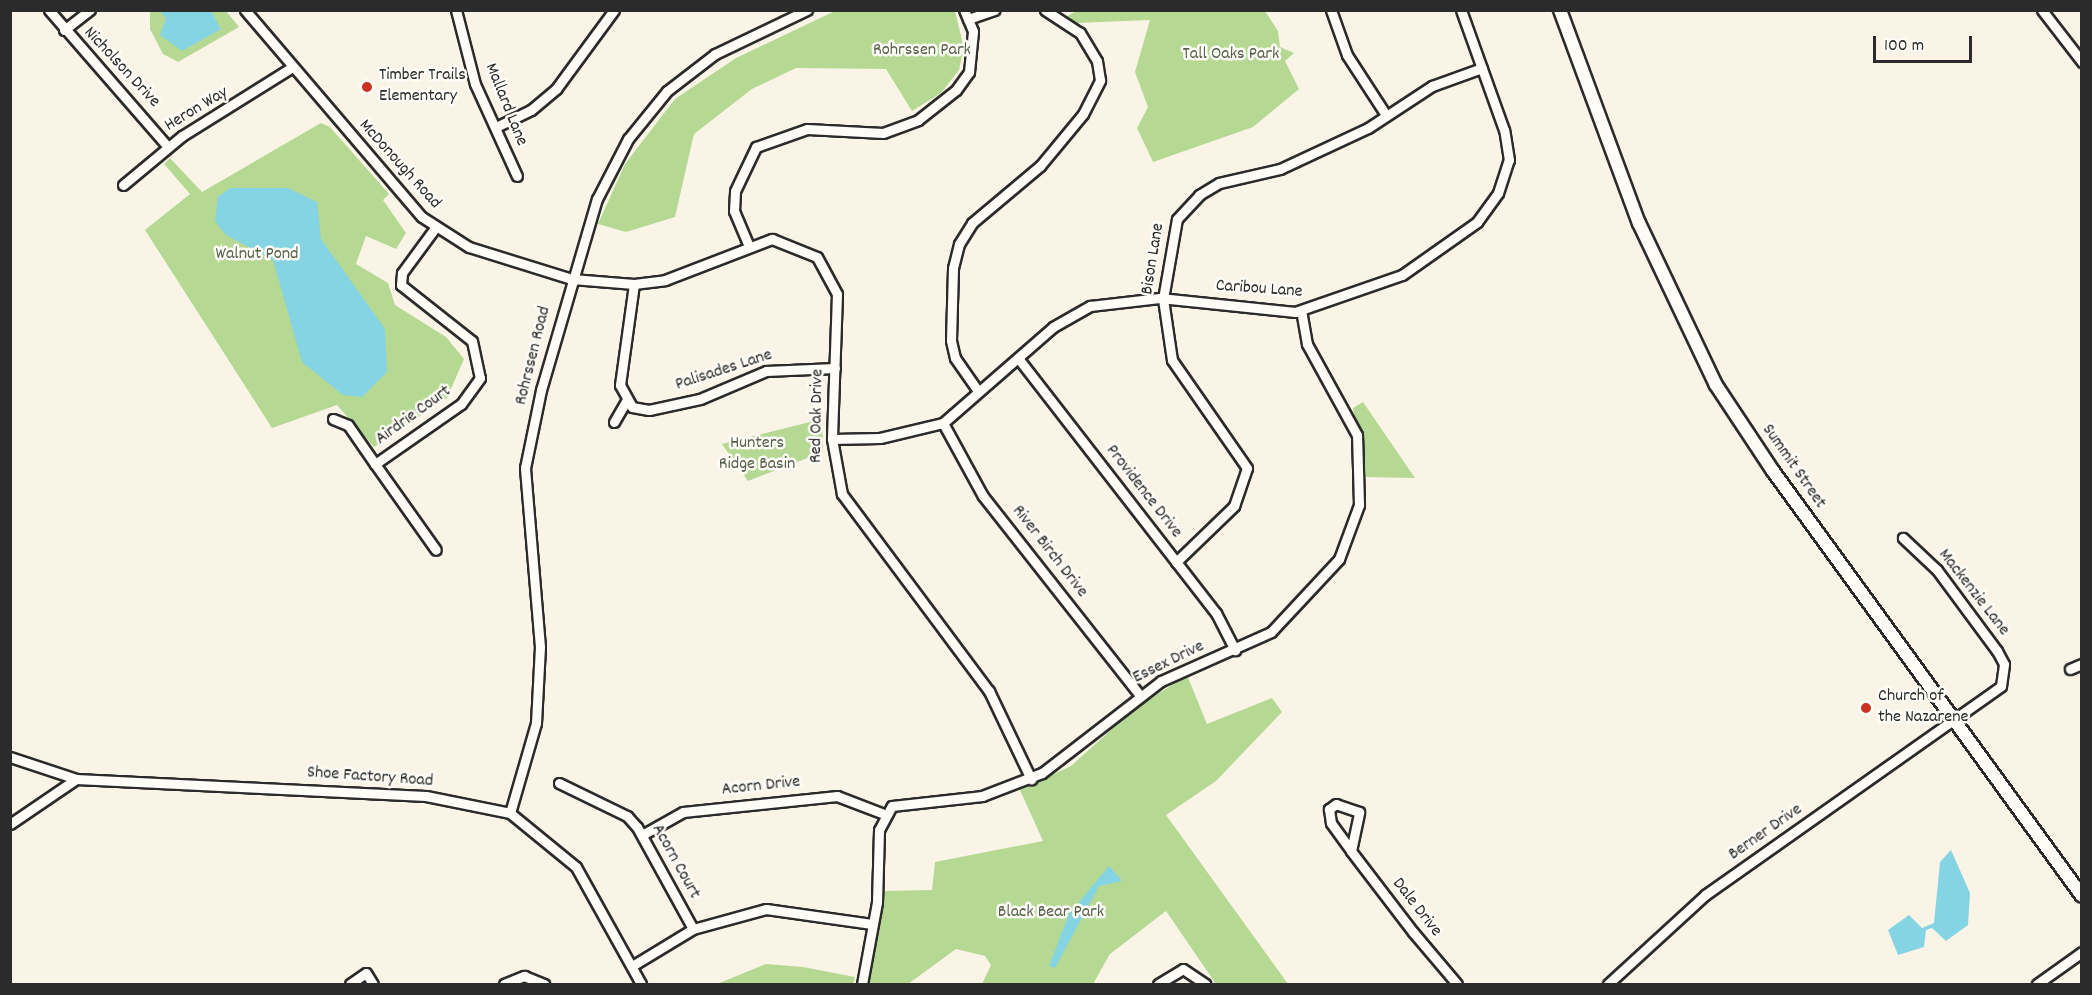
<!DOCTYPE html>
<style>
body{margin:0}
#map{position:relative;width:2092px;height:995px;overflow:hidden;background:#faf4e6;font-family:Dekko,sans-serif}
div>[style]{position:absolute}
.green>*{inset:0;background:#b5d993}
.water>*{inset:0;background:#85d4e3}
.roads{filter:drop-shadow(2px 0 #2b2b2b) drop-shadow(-2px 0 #2b2b2b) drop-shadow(0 2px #2b2b2b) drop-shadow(0 -2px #2b2b2b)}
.minor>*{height:9px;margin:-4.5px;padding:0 4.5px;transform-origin:4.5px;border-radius:4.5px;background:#fdfcf7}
.major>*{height:12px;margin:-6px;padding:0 6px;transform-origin:6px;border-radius:6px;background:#fdfcf7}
.dots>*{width:16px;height:16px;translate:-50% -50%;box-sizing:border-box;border:3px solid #fdfcf7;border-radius:50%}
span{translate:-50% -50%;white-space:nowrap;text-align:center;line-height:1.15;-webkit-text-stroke:5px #fdfcf7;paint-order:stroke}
.park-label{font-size:18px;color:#545f4a}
.street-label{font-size:18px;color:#2b2b2b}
.poi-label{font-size:18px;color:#2b2b2b}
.left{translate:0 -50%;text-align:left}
.frame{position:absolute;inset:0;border:12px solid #2b2b2b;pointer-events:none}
.scale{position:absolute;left:1873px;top:36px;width:99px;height:27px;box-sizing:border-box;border:3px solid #2b2b2b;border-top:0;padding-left:8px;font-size:18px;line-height:21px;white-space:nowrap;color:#2b2b2b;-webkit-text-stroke:4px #fdfcf7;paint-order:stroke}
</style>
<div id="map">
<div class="green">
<div style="clip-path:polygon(150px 10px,226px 11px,239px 27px,178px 62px,163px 54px,150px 29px)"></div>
<div style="clip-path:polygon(837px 10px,955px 11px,964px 48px,959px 70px,941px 93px,912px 111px,886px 69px,796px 68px,752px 89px,694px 134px,675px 217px,626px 232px,598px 224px,625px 164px,675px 99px,736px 58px)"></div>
<div style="clip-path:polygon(1076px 11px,1265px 11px,1278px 31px,1280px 47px,1294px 53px,1285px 61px,1299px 89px,1253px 127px,1153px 162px,1137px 128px,1148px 107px,1135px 72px,1150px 20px,1075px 23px,1066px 17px)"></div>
<div style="clip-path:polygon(321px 123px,330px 127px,389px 194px,383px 200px,406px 233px,396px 249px,366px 236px,356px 264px,388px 283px,395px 305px,446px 337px,464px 359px,447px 398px,374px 447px,337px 405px,272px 428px,145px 230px,190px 194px,164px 164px,170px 158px,202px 192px)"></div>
<div style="clip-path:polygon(1363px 402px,1415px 478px,1366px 477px,1353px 408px)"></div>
<div style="clip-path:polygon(822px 419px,823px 452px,748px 481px,722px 444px)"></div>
<div style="clip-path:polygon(1187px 675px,1207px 724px,1272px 698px,1282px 712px,1216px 781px,1166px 815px,1288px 984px,1216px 984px,1166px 911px,1110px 954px,1093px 984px,982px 984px,991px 965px,985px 956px,956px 949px,908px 984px,869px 984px,883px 891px,932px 890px,935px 862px,1043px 841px,1020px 790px,1071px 766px,1132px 711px)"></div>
<div style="clip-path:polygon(766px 964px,803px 967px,855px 977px,853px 984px,717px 984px)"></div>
</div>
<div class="water">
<div style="clip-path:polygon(160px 11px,211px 11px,221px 29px,182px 51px,160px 35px,166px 18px)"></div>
<div style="clip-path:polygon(230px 188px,288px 188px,317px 202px,321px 239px,385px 329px,387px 372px,362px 397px,343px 395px,302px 362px,273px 260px,226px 235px,215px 221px,218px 197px)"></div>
<div style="clip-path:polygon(1951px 850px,1970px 893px,1968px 925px,1946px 941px,1932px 928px,1926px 930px,1924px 947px,1898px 955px,1888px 930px,1909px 915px,1922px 928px,1934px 923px,1940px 862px)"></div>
<div style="clip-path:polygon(1109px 866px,1122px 881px,1099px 886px,1055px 968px,1049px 966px,1069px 914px)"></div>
</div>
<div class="roads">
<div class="minor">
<div style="left:49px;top:10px;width:181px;rotate:49deg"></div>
<div style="left:245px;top:10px;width:272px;rotate:49.5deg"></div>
<div style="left:422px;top:217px;width:56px;rotate:32.6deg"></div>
<div style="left:469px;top:247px;width:108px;rotate:17.3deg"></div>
<div style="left:572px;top:279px;width:62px;rotate:4.6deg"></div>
<div style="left:634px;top:284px;width:31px;rotate:-7deg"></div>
<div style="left:665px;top:280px;width:115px;rotate:-21deg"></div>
<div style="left:772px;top:239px;width:48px;rotate:21.8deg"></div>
<div style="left:817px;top:257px;width:42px;rotate:61.6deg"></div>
<div style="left:837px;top:294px;width:145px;rotate:92deg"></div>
<div style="left:832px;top:439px;width:56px;rotate:79.7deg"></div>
<div style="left:842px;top:494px;width:246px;rotate:53.3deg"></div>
<div style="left:989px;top:691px;width:98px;rotate:64.5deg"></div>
<div style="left:456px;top:10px;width:76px;rotate:75.6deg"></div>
<div style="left:475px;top:84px;width:101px;rotate:65.5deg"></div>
<div style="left:1331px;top:10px;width:48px;rotate:70.4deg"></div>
<div style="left:1347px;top:55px;width:72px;rotate:57deg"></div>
<div style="left:2042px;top:10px;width:66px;rotate:52.4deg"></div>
<div style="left:968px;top:19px;width:28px;rotate:-19deg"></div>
<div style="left:64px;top:30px;width:33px;rotate:-38deg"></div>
<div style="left:496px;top:127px;width:39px;rotate:-26deg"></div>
<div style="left:531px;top:110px;width:33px;rotate:-40deg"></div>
<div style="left:556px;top:89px;width:98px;rotate:-53.7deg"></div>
<div style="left:123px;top:185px;width:77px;rotate:-39.7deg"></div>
<div style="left:182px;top:136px;width:128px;rotate:-32deg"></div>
<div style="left:435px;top:228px;width:56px;rotate:126.3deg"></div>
<div style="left:402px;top:273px;width:12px;rotate:95deg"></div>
<div style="left:401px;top:285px;width:90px;rotate:38.3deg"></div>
<div style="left:472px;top:341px;width:38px;rotate:78deg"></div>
<div style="left:480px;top:378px;width:32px;rotate:126deg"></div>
<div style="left:461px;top:404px;width:105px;rotate:145.1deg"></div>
<div style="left:375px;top:464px;width:105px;rotate:54.7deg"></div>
<div style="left:748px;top:244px;width:36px;rotate:-113deg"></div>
<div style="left:734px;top:211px;width:20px;rotate:-87deg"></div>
<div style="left:735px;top:191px;width:49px;rotate:-64.5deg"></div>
<div style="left:756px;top:147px;width:54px;rotate:-19.4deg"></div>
<div style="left:807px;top:129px;width:76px;rotate:3deg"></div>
<div style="left:883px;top:133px;width:37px;rotate:-20deg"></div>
<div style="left:918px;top:120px;width:48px;rotate:-38.3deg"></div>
<div style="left:956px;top:90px;width:22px;rotate:-54deg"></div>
<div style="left:969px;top:72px;width:41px;rotate:-84.4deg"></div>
<div style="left:973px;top:31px;width:23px;rotate:-113deg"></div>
<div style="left:634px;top:284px;width:102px;rotate:97.9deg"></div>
<div style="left:620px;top:385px;width:25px;rotate:61deg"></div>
<div style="left:632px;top:407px;width:17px;rotate:10deg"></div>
<div style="left:649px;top:410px;width:52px;rotate:-12.2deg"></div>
<div style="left:700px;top:399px;width:72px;rotate:-23deg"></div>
<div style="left:766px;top:371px;width:69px;rotate:-2.5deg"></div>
<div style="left:1018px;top:358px;width:323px;rotate:52.2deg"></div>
<div style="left:1216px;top:613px;width:42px;rotate:62.8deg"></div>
<div style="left:978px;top:391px;width:40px;rotate:-124.9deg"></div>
<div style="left:955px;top:358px;width:18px;rotate:-103deg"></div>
<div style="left:951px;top:340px;width:72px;rotate:-88.4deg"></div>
<div style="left:953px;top:268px;width:25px;rotate:-76deg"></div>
<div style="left:959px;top:244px;width:25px;rotate:-58deg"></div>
<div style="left:972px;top:223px;width:89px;rotate:-40deg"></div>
<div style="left:1040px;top:166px;width:67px;rotate:-50.4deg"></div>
<div style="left:1083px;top:114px;width:38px;rotate:-63deg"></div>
<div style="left:1100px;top:80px;width:19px;rotate:-99deg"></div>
<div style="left:1097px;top:61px;width:33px;rotate:-121deg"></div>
<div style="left:1080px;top:33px;width:42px;rotate:-146.7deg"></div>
<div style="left:333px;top:419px;width:16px;rotate:22deg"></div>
<div style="left:348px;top:425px;width:47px;rotate:55.3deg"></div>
<div style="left:614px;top:422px;width:24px;rotate:-60deg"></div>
<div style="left:943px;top:423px;width:83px;rotate:61.3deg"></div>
<div style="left:983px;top:496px;width:252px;rotate:51.8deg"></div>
<div style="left:832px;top:439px;width:48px;rotate:-1.2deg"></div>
<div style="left:880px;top:438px;width:65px;rotate:-13.4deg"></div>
<div style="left:943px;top:423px;width:146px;rotate:-41.1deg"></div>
<div style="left:1053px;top:327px;width:43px;rotate:-29.6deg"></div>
<div style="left:1090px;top:306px;width:70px;rotate:-6.5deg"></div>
<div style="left:1160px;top:298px;width:136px;rotate:5.9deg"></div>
<div style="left:1295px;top:312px;width:113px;rotate:-19.1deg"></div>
<div style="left:1402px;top:275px;width:92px;rotate:-35.2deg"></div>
<div style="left:1477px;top:222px;width:36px;rotate:-54deg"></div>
<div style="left:1498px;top:193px;width:35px;rotate:-72deg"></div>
<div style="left:1509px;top:160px;width:30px;rotate:-99deg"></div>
<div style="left:1504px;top:130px;width:127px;rotate:-109.7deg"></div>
<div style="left:1176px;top:562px;width:81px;rotate:-44deg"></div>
<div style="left:1234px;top:506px;width:40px;rotate:-71.1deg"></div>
<div style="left:1247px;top:468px;width:131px;rotate:-124.8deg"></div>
<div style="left:1172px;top:360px;width:62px;rotate:-98.4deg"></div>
<div style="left:1163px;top:299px;width:81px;rotate:-80.1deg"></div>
<div style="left:1177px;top:219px;width:33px;rotate:-47deg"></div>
<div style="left:1199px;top:195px;width:23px;rotate:-31deg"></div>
<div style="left:1219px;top:183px;width:63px;rotate:-12.9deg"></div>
<div style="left:1280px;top:169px;width:97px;rotate:-25deg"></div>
<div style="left:1368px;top:128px;width:77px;rotate:-33.3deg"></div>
<div style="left:1432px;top:86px;width:53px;rotate:-19.8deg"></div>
<div style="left:2070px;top:669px;width:13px;rotate:-23deg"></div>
<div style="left:10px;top:757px;width:70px;rotate:18.4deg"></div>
<div style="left:76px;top:779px;width:350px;rotate:2.8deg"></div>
<div style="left:426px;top:796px;width:86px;rotate:11.4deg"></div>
<div style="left:510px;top:813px;width:85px;rotate:39.3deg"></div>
<div style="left:576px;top:867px;width:134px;rotate:60.9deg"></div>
<div style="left:559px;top:783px;width:76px;rotate:25.9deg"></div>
<div style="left:627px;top:816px;width:15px;rotate:48deg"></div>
<div style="left:637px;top:827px;width:116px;rotate:61.2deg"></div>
<div style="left:510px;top:813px;width:94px;rotate:-73.9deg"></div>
<div style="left:536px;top:723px;width:76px;rotate:-87deg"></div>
<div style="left:540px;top:647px;width:180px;rotate:-94.8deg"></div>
<div style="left:525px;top:468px;width:80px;rotate:-78.4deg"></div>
<div style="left:541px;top:390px;width:199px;rotate:-73.7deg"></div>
<div style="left:597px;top:199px;width:68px;rotate:-62.7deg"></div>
<div style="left:628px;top:139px;width:62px;rotate:-50.9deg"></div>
<div style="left:667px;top:91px;width:61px;rotate:-37.6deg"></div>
<div style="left:715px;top:54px;width:102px;rotate:-25.6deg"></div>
<div style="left:10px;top:824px;width:80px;rotate:-34.3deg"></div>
<div style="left:642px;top:835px;width:47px;rotate:-29.3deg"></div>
<div style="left:683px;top:812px;width:155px;rotate:-5.9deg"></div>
<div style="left:837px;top:796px;width:50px;rotate:21deg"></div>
<div style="left:1351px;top:851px;width:40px;rotate:-78deg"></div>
<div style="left:1359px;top:812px;width:24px;rotate:-161deg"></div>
<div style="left:1336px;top:804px;width:9px;rotate:144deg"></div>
<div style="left:1329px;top:809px;width:14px;rotate:82deg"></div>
<div style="left:1331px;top:823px;width:34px;rotate:54deg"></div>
<div style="left:1351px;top:851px;width:102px;rotate:52.6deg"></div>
<div style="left:1413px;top:932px;width:68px;rotate:49.8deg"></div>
<div style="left:632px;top:966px;width:71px;rotate:-31.2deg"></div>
<div style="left:693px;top:929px;width:76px;rotate:-15.3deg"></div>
<div style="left:766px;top:909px;width:107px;rotate:8.1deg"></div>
<div style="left:350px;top:984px;width:19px;rotate:-35deg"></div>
<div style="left:366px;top:973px;width:13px;rotate:58deg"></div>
<div style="left:504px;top:984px;width:22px;rotate:-22deg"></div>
<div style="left:524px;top:976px;width:22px;rotate:22deg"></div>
<div style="left:862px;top:984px;width:83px;rotate:-79.6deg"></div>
<div style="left:877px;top:902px;width:72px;rotate:-88.4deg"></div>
<div style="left:879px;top:830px;width:27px;rotate:-62deg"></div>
<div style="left:892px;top:806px;width:91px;rotate:-6.3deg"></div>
<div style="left:982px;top:796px;width:64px;rotate:-21deg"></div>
<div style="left:1042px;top:773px;width:150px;rotate:-37.7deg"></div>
<div style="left:1161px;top:681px;width:120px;rotate:-24deg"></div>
<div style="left:1271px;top:632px;width:100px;rotate:-47deg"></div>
<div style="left:1339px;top:559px;width:58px;rotate:-69.7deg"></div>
<div style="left:1359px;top:505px;width:70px;rotate:-91.6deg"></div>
<div style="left:1357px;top:435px;width:104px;rotate:-118.8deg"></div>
<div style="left:1307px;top:344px;width:34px;rotate:-100deg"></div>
<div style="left:1158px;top:984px;width:29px;rotate:-31deg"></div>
<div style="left:1183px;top:969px;width:27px;rotate:34deg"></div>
<div style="left:1608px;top:984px;width:132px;rotate:-42.5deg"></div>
<div style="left:1705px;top:895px;width:362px;rotate:-35.2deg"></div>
<div style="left:2001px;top:686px;width:22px;rotate:-82deg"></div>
<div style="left:2004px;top:664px;width:15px;rotate:-118deg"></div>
<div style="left:1997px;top:651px;width:101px;rotate:-126.5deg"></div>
<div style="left:1937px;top:570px;width:47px;rotate:-136.7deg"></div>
<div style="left:2037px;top:984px;width:55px;rotate:-35.4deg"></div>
</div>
<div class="major">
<div style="left:1560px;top:10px;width:227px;rotate:69.7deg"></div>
<div style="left:1639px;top:223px;width:179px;rotate:64.6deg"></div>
<div style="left:1716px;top:385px;width:103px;rotate:56.5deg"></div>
<div style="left:1773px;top:471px;width:525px;rotate:53.98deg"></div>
</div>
</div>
<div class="dots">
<div style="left:367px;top:87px;background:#c8321e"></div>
<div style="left:1866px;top:708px;background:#c8321e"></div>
</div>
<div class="park-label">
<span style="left:922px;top:51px">Rohrssen Park</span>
<span style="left:1231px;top:55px">Tall Oaks Park</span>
<span style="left:257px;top:255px">Walnut Pond</span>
<span style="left:757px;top:455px">Hunters<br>Ridge Basin</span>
<span style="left:1051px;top:913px">Black Bear Park</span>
</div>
<div class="street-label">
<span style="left:121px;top:68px;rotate:47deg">Nicholson Drive</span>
<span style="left:505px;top:105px;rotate:68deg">Mallard Lane</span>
<span style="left:197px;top:110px;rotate:-31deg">Heron Way</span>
<span style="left:399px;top:165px;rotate:48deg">McDonough Road</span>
<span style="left:1154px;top:259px;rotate:-81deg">Bison Lane</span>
<span style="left:1259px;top:290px;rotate:4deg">Caribou Lane</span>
<span style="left:534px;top:356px;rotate:-76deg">Rohrssen Road</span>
<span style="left:724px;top:371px;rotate:-18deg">Palisades Lane</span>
<span style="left:414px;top:416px;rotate:-36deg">Airdrie Court</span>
<span style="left:818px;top:416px;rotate:-89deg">Red Oak Drive</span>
<span style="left:1793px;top:467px;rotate:55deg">Summit Street</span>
<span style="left:1143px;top:492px;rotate:52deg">Providence Drive</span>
<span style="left:1049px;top:552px;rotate:52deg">River Birch Drive</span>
<span style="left:1973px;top:593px;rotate:52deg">Mackenzie Lane</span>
<span style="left:1169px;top:663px;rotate:-26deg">Essex Drive</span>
<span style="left:370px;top:778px;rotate:4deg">Shoe Factory Road</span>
<span style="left:761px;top:787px;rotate:-6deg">Acorn Drive</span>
<span style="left:1766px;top:833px;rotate:-35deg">Berner Drive</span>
<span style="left:675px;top:862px;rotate:61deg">Acorn Court</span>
<span style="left:1416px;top:908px;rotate:52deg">Dale Drive</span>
</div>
<div class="poi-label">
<span class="left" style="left:379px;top:87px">Timber Trails<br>Elementary</span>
<span class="left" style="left:1878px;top:708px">Church of<br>the Nazarene</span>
</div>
<div class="frame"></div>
<div class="scale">100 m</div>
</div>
